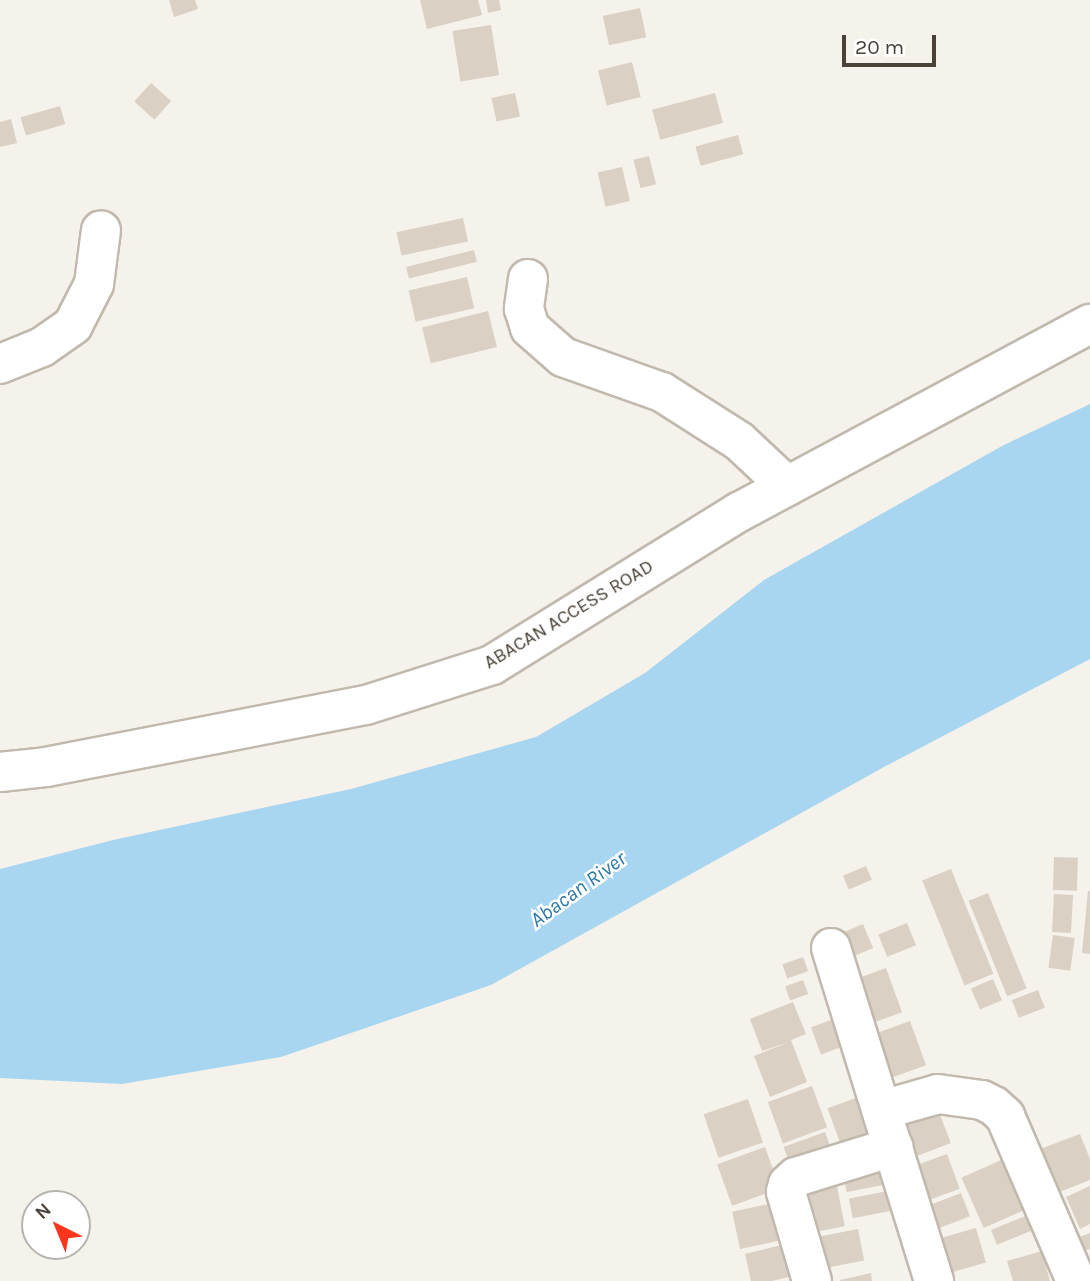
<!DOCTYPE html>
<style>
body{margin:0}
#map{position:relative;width:1090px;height:1281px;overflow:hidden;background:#f5f2eb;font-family:Karla,sans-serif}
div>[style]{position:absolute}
.water>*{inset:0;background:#a8d6f1}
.building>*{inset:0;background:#dad0c3;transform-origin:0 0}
.roads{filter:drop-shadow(2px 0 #c1b9ad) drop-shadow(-2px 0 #c1b9ad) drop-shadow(0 2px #c1b9ad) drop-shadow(0 -2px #c1b9ad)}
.minor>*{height:38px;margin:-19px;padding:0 19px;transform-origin:19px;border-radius:19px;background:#fff}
span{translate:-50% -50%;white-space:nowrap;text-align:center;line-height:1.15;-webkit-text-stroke:5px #fff;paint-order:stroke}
.street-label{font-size:19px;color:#4a4238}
.water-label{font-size:21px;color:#2c78a7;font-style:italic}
.north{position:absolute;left:21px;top:1190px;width:70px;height:70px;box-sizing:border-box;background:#fff;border:2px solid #b7b3af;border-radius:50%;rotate:317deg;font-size:19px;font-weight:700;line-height:28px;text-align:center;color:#4a4238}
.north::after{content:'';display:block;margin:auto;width:24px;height:32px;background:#fb361c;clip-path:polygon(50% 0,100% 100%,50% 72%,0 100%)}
.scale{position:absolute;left:842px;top:35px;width:94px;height:32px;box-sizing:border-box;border:4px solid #4a4238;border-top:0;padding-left:9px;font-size:21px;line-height:24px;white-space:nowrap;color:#4a4238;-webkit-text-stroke:5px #fff;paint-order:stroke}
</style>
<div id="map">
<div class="water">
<div style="clip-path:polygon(1090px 404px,1090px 659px,884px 767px,491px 985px,281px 1057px,122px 1084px,0 1078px,0 869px,113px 840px,351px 789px,536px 737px,645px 673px,764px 580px,1002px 446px)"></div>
</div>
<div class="building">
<div style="clip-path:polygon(169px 0,195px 0,198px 9px,174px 17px)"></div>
<div style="clip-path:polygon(420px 0,478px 0,482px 15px,427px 29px)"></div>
<div style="clip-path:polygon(486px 0,499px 0,501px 10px,488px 13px)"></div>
<div style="left:640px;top:8px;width:30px;height:38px;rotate:78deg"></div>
<div style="left:491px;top:25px;width:51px;height:39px;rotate:81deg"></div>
<div style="left:632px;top:62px;width:36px;height:35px;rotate:76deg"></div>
<div style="left:151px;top:83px;width:27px;height:25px;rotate:42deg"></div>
<div style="left:515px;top:93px;width:24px;height:24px;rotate:78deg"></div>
<div style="left:715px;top:93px;width:31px;height:65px;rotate:75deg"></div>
<div style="left:60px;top:106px;width:19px;height:41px;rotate:74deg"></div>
<div style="clip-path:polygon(11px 119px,17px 143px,0 147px,0 122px)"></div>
<div style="left:738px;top:135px;width:20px;height:44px;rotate:75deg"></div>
<div style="left:649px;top:156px;width:29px;height:16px;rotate:76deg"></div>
<div style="left:622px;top:167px;width:35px;height:25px;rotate:77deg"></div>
<div style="left:463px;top:218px;width:24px;height:68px;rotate:78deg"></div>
<div style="left:474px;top:250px;width:12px;height:70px;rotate:76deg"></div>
<div style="left:467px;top:277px;width:32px;height:60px;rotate:77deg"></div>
<div style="left:488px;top:311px;width:37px;height:68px;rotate:76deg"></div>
<div style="left:1054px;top:857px;width:24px;height:33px;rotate:2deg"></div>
<div style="left:866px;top:866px;width:15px;height:25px;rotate:67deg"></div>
<div style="left:951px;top:869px;width:113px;height:31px;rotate:68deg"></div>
<div style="clip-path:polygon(1088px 891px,1090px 891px,1090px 954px,1082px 953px)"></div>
<div style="left:988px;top:893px;width:103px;height:21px;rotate:68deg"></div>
<div style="left:1054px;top:894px;width:19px;height:38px;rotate:3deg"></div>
<div style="left:907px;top:923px;width:24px;height:31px;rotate:68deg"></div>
<div style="left:863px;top:924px;width:26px;height:32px;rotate:67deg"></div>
<div style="left:1053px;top:935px;width:22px;height:33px;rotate:8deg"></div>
<div style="left:803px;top:957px;width:15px;height:22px;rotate:70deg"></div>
<div style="left:886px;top:968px;width:47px;height:41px;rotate:70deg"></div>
<div style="left:993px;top:979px;width:23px;height:24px;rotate:67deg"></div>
<div style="left:803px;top:980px;width:15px;height:19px;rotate:70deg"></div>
<div style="left:1038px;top:990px;width:19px;height:28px;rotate:69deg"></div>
<div style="clip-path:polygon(793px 1002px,806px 1034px,791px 1040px,807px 1082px,770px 1097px,754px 1056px,789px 1042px,762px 1051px,750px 1019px)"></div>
<div style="left:842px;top:1016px;width:29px;height:33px;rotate:70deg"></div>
<div style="left:910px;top:1021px;width:47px;height:40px;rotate:70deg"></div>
<div style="left:812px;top:1086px;width:44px;height:47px;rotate:70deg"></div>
<div style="left:867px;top:1094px;width:48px;height:42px;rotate:70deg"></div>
<div style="left:748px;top:1099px;width:46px;height:47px;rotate:71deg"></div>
<div style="left:934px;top:1099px;width:47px;height:42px;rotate:69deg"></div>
<div style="left:825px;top:1132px;width:29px;height:44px;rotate:70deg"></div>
<div style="clip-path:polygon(1080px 1134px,1090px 1159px,1090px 1180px,1057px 1193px,1040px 1149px)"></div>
<div style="left:765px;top:1147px;width:44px;height:51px;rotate:70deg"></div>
<div style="left:947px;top:1154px;width:37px;height:43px;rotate:70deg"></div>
<div style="left:1008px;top:1157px;width:55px;height:51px;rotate:66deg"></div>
<div style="left:886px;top:1164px;width:20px;height:44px;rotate:79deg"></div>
<div style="left:836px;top:1181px;width:46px;height:44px;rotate:79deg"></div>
<div style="clip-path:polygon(1090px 1186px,1090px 1224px,1080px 1229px,1066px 1197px)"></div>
<div style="left:898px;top:1189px;width:20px;height:50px;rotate:79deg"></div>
<div style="left:961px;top:1193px;width:25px;height:43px;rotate:69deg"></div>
<div style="left:783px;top:1201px;width:38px;height:52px;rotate:78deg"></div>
<div style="left:1028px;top:1215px;width:16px;height:40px;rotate:68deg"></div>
<div style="left:976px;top:1228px;width:36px;height:41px;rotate:74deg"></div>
<div style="left:858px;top:1229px;width:32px;height:50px;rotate:79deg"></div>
<div style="clip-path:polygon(1090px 1233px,1090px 1249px,1082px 1252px,1077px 1238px)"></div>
<div style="clip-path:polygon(790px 1243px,797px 1275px,772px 1281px,751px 1281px,745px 1254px)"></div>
<div style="clip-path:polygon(1042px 1251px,1050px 1281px,1013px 1281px,1007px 1261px)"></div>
<div style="clip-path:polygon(871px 1273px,872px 1281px,840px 1281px,840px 1280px)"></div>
</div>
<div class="roads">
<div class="minor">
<div style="left:528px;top:279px;width:30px;rotate:98deg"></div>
<div style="left:524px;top:309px;width:20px;rotate:72deg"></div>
<div style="left:530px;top:328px;width:44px;rotate:41.3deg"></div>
<div style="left:563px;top:357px;width:105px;rotate:19.5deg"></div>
<div style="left:662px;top:392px;width:91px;rotate:32.5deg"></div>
<div style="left:739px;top:441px;width:66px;rotate:43.2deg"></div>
<div style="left:0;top:364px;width:45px;rotate:-22deg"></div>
<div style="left:42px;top:347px;width:38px;rotate:-35deg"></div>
<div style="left:73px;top:325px;width:46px;rotate:-62.9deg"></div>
<div style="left:94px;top:284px;width:54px;rotate:-82.6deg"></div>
<div style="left:0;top:772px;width:46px;rotate:-6.2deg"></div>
<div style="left:46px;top:767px;width:326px;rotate:-11deg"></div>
<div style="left:366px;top:705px;width:132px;rotate:-17.6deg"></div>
<div style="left:492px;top:665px;width:291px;rotate:-31.8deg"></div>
<div style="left:739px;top:512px;width:398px;rotate:-28.2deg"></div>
<div style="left:831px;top:948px;width:349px;rotate:72.8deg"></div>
<div style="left:882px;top:1110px;width:58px;rotate:-15.9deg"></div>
<div style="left:938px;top:1094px;width:44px;rotate:7.8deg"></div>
<div style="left:982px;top:1100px;width:13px;rotate:27deg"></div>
<div style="left:994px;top:1106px;width:15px;rotate:42deg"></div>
<div style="left:1005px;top:1116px;width:180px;rotate:66.7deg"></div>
<div style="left:812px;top:1281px;width:93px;rotate:-106.3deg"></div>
<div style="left:786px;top:1192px;width:8px;rotate:-76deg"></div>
<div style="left:788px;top:1184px;width:11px;rotate:-41deg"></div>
<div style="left:796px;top:1177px;width:102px;rotate:-17.2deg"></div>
</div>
</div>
<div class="street-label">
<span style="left:569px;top:615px;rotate:-31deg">ABACAN ACCESS ROAD</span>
</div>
<div class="water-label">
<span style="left:578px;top:889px;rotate:-36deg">Abacan River</span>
</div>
<div class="north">N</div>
<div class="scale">20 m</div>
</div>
